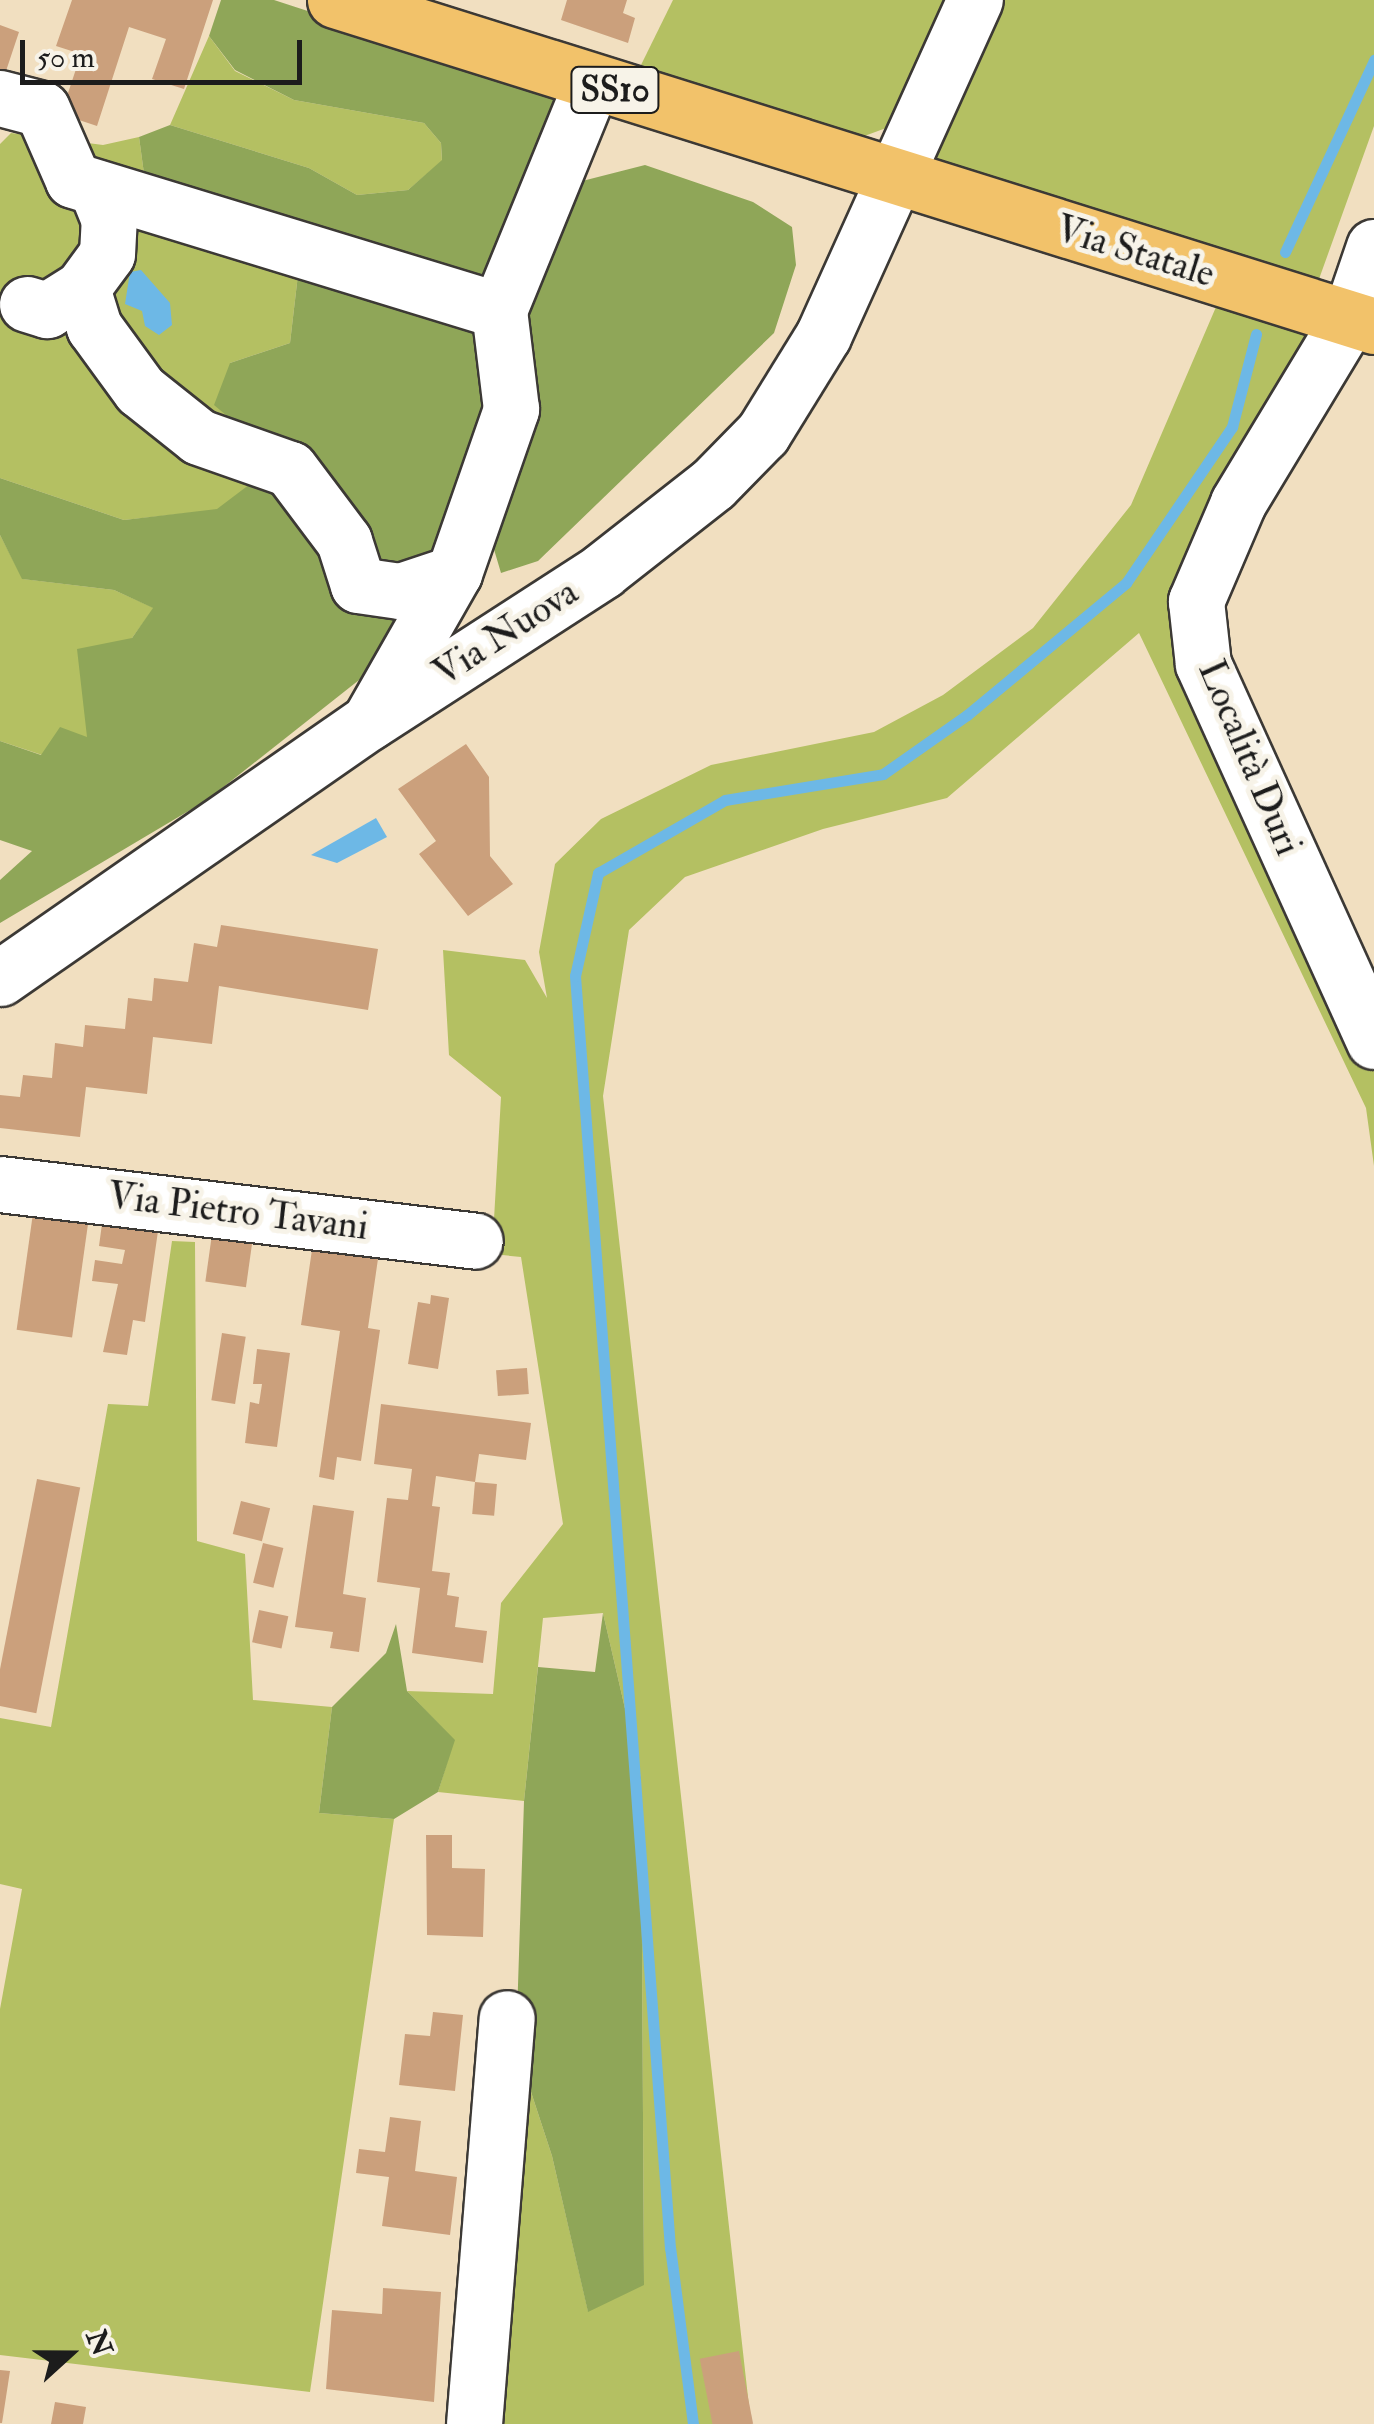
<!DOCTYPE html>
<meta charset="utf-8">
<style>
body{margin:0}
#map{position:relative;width:1374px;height:2424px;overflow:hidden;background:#f1dfc0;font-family:"IM FELL Double Pica",serif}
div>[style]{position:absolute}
.green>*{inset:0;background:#b4c062}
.forest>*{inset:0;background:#8fa658}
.water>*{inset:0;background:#6db8e6}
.stream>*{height:11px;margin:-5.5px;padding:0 5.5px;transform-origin:5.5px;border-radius:5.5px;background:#6db8e6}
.building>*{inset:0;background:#cba07c;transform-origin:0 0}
.roads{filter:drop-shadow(2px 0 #3c3935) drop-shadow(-2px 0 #3c3935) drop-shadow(0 2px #3c3935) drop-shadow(0 -2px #3c3935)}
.minor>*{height:55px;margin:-27.5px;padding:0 27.5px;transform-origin:27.5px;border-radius:27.5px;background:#fff}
.major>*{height:55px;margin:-27.5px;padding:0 27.5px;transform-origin:27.5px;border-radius:27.5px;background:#f2c26a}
span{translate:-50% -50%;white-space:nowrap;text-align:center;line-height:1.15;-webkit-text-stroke:10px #f7f3e8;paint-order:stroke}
.shield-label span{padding:2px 8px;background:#f7f3e8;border:2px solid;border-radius:8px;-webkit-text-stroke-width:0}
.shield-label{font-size:35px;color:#1c1c1c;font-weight:700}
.street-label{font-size:38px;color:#1c1c1c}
.north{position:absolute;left:20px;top:2304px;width:100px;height:100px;-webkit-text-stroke:8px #f7f3e8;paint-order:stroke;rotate:69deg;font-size:28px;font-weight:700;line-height:40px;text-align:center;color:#1c1c1c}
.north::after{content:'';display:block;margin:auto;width:35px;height:45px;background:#1c1c1c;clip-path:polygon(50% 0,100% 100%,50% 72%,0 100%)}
.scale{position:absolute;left:20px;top:40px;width:282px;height:45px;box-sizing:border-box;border:5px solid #1c1c1c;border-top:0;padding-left:12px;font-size:30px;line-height:35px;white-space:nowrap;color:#1c1c1c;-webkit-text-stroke:8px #f7f3e8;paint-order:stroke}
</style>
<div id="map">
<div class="green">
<div style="clip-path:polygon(673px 0,963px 0,897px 124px,859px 138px,641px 65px)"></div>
<div style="clip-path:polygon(993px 0,1374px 0,1374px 126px,1305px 318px,1361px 337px,1211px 617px,1374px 985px,1374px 1166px,1366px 1108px,1139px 633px,947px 798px,823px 829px,685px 877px,629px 930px,603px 1096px,751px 2424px,485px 2424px,516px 2046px,552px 2156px,588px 2311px,644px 2284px,641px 1778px,603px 1613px,543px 1618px,524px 1801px,438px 1792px,454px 1740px,407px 1691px,493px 1694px,501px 1603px,563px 1524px,521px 1257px,492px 1254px,501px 1097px,449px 1055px,443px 950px,525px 960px,547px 998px,539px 952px,555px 864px,601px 819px,711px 765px,874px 732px,943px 695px,1033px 628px,1131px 505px,1222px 293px,915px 174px)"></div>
<div style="clip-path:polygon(209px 36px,235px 71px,294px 100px,424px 123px,441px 143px,442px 161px,408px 190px,357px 195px,309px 168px,170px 125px)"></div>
<div style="clip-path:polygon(11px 133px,103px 145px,139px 137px,145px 181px,299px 266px,290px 343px,230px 363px,266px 473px,217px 510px,124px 520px,0 478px,0 144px)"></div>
<div style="clip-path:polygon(0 535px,23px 579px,114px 590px,154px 608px,132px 638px,87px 738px,42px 755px,0 741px)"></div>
<div style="clip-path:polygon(172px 1241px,195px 1242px,197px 1541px,245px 1554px,253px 1700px,332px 1707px,319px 1813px,394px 1819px,310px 2392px,0 2355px,0 2009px,22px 1889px,0 1884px,0 1718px,51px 1727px,108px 1404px,148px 1406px)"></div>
</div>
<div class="forest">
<div style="clip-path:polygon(221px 0,274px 0,574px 98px,547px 190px,645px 165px,753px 202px,792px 227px,796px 265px,774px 333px,538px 561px,501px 573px,485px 519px,416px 635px,207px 800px,0 923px,0 880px,32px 851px,0 840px,0 741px,41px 755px,60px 727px,87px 737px,77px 649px,132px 638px,153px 608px,114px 590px,22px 579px,0 535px,0 478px,124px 520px,217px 509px,266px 472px,258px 442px,214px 405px,230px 363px,290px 343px,299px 266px,145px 181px,139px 137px,170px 125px,309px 168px,357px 195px,408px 190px,442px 160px,441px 143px,424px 123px,294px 100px,235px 70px,209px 36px)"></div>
<div style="clip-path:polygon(603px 1613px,641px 1778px,644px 2285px,588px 2312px,552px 2156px,516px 2046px,524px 1801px,538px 1667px,595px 1672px)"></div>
<div style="clip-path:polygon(396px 1624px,407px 1691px,455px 1740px,438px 1792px,394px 1819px,319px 1813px,332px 1707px,386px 1653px)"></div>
</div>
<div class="water">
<div style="clip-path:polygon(141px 270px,170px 303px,172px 325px,159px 335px,145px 326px,142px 311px,125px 304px,130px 272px)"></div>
<div style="clip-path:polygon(376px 818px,387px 837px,337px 863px,311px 855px)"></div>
</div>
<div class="stream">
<div style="left:1285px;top:252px;width:212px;rotate:-65.1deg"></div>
<div style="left:693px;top:2424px;width:177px;rotate:-97.4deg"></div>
<div style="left:670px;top:2248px;width:1276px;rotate:-94.27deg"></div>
<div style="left:575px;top:976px;width:106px;rotate:-77.4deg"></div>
<div style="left:598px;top:873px;width:146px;rotate:-29.9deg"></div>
<div style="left:725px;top:800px;width:160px;rotate:-9.3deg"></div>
<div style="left:883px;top:774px;width:103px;rotate:-35.1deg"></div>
<div style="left:967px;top:715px;width:207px;rotate:-39.7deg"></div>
<div style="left:1126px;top:583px;width:189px;rotate:-55.8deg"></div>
<div style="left:1232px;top:427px;width:96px;rotate:-75.5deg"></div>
</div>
<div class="building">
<div style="clip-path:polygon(72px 0,213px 0,184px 89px,152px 79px,166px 39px,129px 27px,97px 126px,61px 114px,81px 54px,56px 46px)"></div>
<div style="clip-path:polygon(567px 0,627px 0,623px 13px,635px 18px,628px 43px,561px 20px)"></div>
<div style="clip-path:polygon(0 25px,19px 32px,6px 71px,0 70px)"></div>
<div style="clip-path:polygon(466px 744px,489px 777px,490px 856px,513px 884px,468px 916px,419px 854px,436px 841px,398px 789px)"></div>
<div style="clip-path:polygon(221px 925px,378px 949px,368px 1010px,219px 986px,212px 1044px,153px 1037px,147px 1094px,86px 1087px,80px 1137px,0 1128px,0 1095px,20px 1097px,23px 1075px,52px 1078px,55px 1043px,83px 1047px,85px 1025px,125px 1029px,128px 998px,152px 1001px,154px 978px,188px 982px,194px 943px,217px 947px)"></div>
<div style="left:34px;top:1206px;width:56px;height:125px;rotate:8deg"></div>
<div style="clip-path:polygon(104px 1209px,160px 1217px,145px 1322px,133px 1320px,127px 1355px,103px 1352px,118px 1284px,92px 1281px,95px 1260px,122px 1264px,125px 1250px,99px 1246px)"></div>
<div style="left:213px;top:1227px;width:41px;height:55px;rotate:8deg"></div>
<div style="clip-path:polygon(314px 1236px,380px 1245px,368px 1328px,380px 1330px,361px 1461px,337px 1457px,334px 1480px,319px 1477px,340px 1331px,301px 1325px)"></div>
<div style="clip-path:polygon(431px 1295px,449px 1298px,438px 1369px,408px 1364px,418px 1302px,430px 1304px)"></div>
<div style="left:222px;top:1333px;width:24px;height:68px;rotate:9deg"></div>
<div style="clip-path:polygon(257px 1349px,290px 1353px,277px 1447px,245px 1443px,250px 1402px,259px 1404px,262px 1384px,253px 1384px)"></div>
<div style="left:527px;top:1368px;width:26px;height:31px;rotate:86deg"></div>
<div style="clip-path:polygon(381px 1404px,531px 1423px,526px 1460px,479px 1454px,475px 1482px,436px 1476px,432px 1506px,440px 1507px,432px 1571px,450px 1573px,447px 1595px,459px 1597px,455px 1627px,487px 1631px,483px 1663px,412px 1653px,420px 1588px,377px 1582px,387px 1498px,408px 1500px,412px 1469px,374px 1464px)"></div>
<div style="left:37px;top:1479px;width:44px;height:230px;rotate:11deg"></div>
<div style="left:475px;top:1482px;width:22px;height:32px;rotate:5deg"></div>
<div style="left:241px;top:1501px;width:30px;height:34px;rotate:14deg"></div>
<div style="clip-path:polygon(313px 1505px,354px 1511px,343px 1594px,366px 1598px,359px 1652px,330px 1648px,333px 1632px,295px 1627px)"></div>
<div style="left:263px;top:1543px;width:21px;height:41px;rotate:14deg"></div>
<div style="left:259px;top:1610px;width:30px;height:33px;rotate:12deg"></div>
<div style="clip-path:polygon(426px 1835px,452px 1835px,452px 1868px,485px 1869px,483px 1937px,427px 1935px)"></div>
<div style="clip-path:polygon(433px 2012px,463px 2015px,455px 2091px,399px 2085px,405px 2034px,430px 2036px)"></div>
<div style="clip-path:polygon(390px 2117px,421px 2121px,415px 2171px,457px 2177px,450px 2235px,382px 2226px,389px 2177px,356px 2173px,359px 2149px,385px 2152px)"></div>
<div style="clip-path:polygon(383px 2288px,441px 2292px,434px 2402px,326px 2389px,332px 2310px,382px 2314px)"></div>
<div style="left:739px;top:2351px;width:74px;height:40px;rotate:79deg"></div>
<div style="clip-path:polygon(0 2370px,10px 2371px,2px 2423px,0 2423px)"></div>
<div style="clip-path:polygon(55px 2402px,86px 2407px,83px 2424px,51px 2424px)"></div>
</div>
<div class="roads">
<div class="minor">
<div style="left:0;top:98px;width:43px;rotate:14.7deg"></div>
<div style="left:42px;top:109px;width:77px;rotate:66.4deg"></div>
<div style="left:73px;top:180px;width:445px;rotate:17deg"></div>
<div style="left:1374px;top:247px;width:74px;rotate:108.9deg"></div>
<div style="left:1350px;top:317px;width:217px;rotate:121.1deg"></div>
<div style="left:1238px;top:503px;width:107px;rotate:113.2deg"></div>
<div style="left:1196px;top:601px;width:63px;rotate:83.7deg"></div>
<div style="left:1203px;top:664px;width:414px;rotate:65.6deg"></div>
<div style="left:82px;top:288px;width:41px;rotate:72.9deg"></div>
<div style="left:94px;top:327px;width:78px;rotate:53.9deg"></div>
<div style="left:140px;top:390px;width:75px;rotate:38.5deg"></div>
<div style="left:199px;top:437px;width:96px;rotate:19.4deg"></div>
<div style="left:290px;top:469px;width:90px;rotate:53.1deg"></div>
<div style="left:344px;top:541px;width:46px;rotate:72.3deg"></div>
<div style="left:358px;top:585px;width:42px;rotate:8.1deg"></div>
<div style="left:400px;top:591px;width:57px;rotate:-18.4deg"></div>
<div style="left:27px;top:304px;width:21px;rotate:17deg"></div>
<div style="left:47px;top:310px;width:41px;rotate:-32.2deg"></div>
<div style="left:82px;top:288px;width:42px;rotate:-53.7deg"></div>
<div style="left:107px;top:254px;width:34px;rotate:-87deg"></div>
<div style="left:109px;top:220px;width:35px;rotate:-112deg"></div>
<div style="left:373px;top:715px;width:163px;rotate:-60.3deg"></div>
<div style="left:454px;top:573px;width:174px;rotate:-70.8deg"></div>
<div style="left:511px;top:409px;width:100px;rotate:-96.9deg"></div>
<div style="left:499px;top:310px;width:246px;rotate:-67.8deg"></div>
<div style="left:0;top:978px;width:449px;rotate:-34.8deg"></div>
<div style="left:369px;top:722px;width:278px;rotate:-32.9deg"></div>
<div style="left:602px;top:571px;width:141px;rotate:-38.1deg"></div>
<div style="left:713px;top:484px;width:71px;rotate:-45.6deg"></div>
<div style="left:763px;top:433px;width:114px;rotate:-58.3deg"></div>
<div style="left:823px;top:336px;width:369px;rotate:-65.7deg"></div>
<div style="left:0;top:1184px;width:478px;rotate:6.8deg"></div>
<div style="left:474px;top:2424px;width:407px;rotate:-85.4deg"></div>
</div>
<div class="major">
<div style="left:335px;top:0;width:1089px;rotate:17.42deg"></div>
</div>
</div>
<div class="shield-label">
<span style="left:615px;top:90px">SS10</span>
</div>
<div class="street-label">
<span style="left:1135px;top:252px;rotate:17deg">Via Statale</span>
<span style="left:506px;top:633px;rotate:-33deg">Via Nuova</span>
<span style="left:1249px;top:758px;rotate:67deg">Località Duri</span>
<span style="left:238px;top:1212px;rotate:7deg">Via Pietro Tavani</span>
</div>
<div class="north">N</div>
<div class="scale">50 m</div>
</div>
